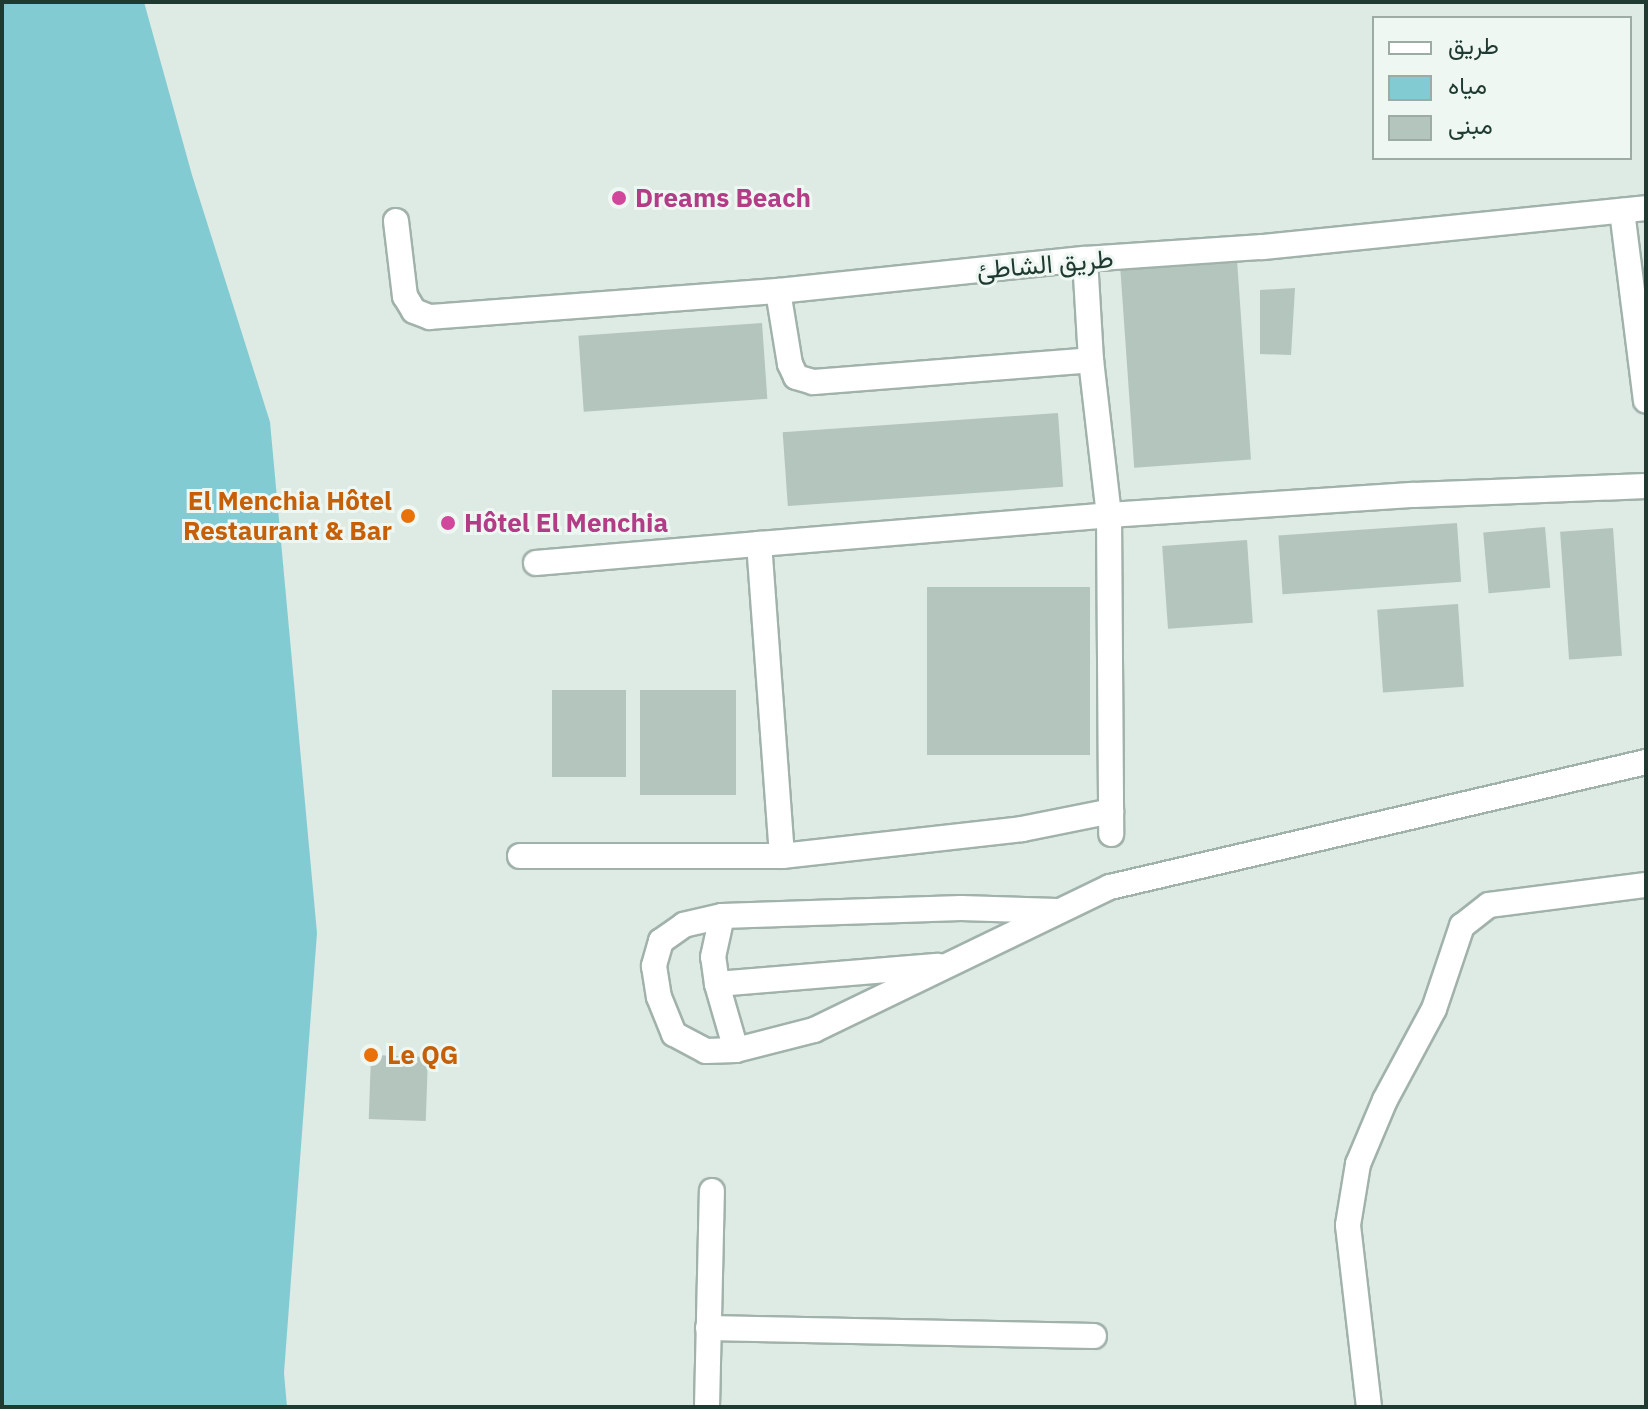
<!DOCTYPE html>
<meta charset="utf-8">
<style>
body{margin:0}
#map{position:relative;width:1648px;height:1409px;overflow:hidden;background:#deeae4;font-family:"IBM Plex Sans",Vazirmatn,sans-serif}
div>[style]{position:absolute}
.water>*{inset:0;background:#83cbd2}
.building>*{inset:0;background:#b4c5bd;transform-origin:0 0}
.roads{filter:drop-shadow(2px 0 #a1b2ab) drop-shadow(-2px 0 #a1b2ab) drop-shadow(0 2px #a1b2ab) drop-shadow(0 -2px #a1b2ab)}
.minor>*{height:24px;margin:-12px;padding:0 12px;transform-origin:12px;border-radius:12px;background:#fff}
.dots>*{width:22px;height:22px;translate:-50% -50%;box-sizing:border-box;border:4px solid #eff7f2;border-radius:50%}
span{translate:-50% -50%;white-space:nowrap;text-align:center;line-height:1.15;-webkit-text-stroke:6px #eff7f2;paint-order:stroke}
.hotel-label{font-size:26px;color:#b23c85;font-weight:700}
.left{translate:0 -50%;text-align:left}
.street-label{font-size:26px;color:#1f3b31}
.food-label{font-size:26px;color:#c56008;font-weight:700}
.right{translate:-100% -50%;text-align:right}
.frame{position:absolute;inset:0;border:4px solid #1f3b31;pointer-events:none}
.legend{position:absolute;left:1372px;top:16px;width:260px;height:144px;box-sizing:border-box;background:#eff7f2;border:2px solid #9caca5;margin:0;padding:10px 14px;list-style:none;font-size:24px;color:#1f3b31}
.legend li{display:flex;align-items:center;gap:16px;height:40px}
.legend b{width:40px;border:2px solid #9caca5}
</style>
<div id="map">
<div class="water">
<div style="clip-path:polygon(2px 2px,144px 2px,192px 175px,270px 422px,317px 933px,284px 1373px,287px 1407px,2px 1407px)"></div>
</div>
<div class="building">
<div style="left:1237px;top:260px;width:200px;height:117px;rotate:86deg"></div>
<div style="clip-path:polygon(1295px 288px,1291px 355px,1260px 354px,1260px 290px)"></div>
<div style="left:762px;top:323px;width:76px;height:184px;rotate:86deg"></div>
<div style="left:1058px;top:413px;width:74px;height:276px;rotate:86deg"></div>
<div style="left:1457px;top:523px;width:59px;height:179px;rotate:86deg"></div>
<div style="left:1545px;top:527px;width:61px;height:62px;rotate:85deg"></div>
<div style="left:1613px;top:528px;width:128px;height:53px;rotate:86deg"></div>
<div style="left:1247px;top:540px;width:83px;height:85px;rotate:86deg"></div>
<div style="left:1090px;top:587px;width:168px;height:163px;rotate:90deg"></div>
<div style="left:1458px;top:604px;width:83px;height:81px;rotate:86deg"></div>
<div style="left:552px;top:690px;width:74px;height:87px"></div>
<div style="left:640px;top:690px;width:96px;height:105px"></div>
<div style="left:371px;top:1055px;width:57px;height:64px;rotate:2deg"></div>
</div>
<div class="roads">
<div class="minor">
<div style="left:1622px;top:211px;width:191px;rotate:82.8deg"></div>
<div style="left:396px;top:221px;width:76px;rotate:83.2deg"></div>
<div style="left:405px;top:296px;width:17px;rotate:59deg"></div>
<div style="left:414px;top:311px;width:17px;rotate:21deg"></div>
<div style="left:430px;top:317px;width:349px;rotate:-4.3deg"></div>
<div style="left:778px;top:291px;width:309px;rotate:-6deg"></div>
<div style="left:1085px;top:259px;width:178px;rotate:-3.9deg"></div>
<div style="left:1263px;top:247px;width:385px;rotate:-5.8deg"></div>
<div style="left:1085px;top:259px;width:101px;rotate:86.6deg"></div>
<div style="left:1091px;top:360px;width:156px;rotate:83.4deg"></div>
<div style="left:1109px;top:515px;width:319px;rotate:89.6deg"></div>
<div style="left:778px;top:291px;width:74px;rotate:80.7deg"></div>
<div style="left:790px;top:364px;width:14px;rotate:65deg"></div>
<div style="left:796px;top:377px;width:18px;rotate:16deg"></div>
<div style="left:813px;top:382px;width:279px;rotate:-4.5deg"></div>
<div style="left:536px;top:563px;width:224px;rotate:-4.9deg"></div>
<div style="left:520px;top:856px;width:262px"></div>
<div style="left:782px;top:856px;width:242px;rotate:-6.4deg"></div>
<div style="left:1022px;top:829px;width:91px;rotate:-11.4deg"></div>
<div style="left:782px;top:856px;width:313px;rotate:-94.2deg"></div>
<div style="left:759px;top:544px;width:351px;rotate:-4.7deg"></div>
<div style="left:1109px;top:515px;width:306px;rotate:-3.8deg"></div>
<div style="left:1414px;top:495px;width:232px;rotate:-2.2deg"></div>
<div style="left:722px;top:916px;width:39px;rotate:167deg"></div>
<div style="left:684px;top:925px;width:28px;rotate:145deg"></div>
<div style="left:661px;top:941px;width:26px;rotate:106deg"></div>
<div style="left:654px;top:966px;width:31px;rotate:81deg"></div>
<div style="left:659px;top:997px;width:40px;rotate:68deg"></div>
<div style="left:674px;top:1034px;width:36px;rotate:28deg"></div>
<div style="left:706px;top:1051px;width:30px;rotate:-2deg"></div>
<div style="left:736px;top:1050px;width:81px;rotate:-14.4deg"></div>
<div style="left:814px;top:1030px;width:329px;rotate:-25.8deg"></div>
<div style="left:1110px;top:887px;width:550px;rotate:-13.13deg"></div>
<div style="left:717px;top:984px;width:222px;rotate:-4.7deg"></div>
<div style="left:736px;top:1050px;width:69px;rotate:-106.1deg"></div>
<div style="left:717px;top:984px;width:27px;rotate:-98deg"></div>
<div style="left:713px;top:957px;width:42px;rotate:-77.6deg"></div>
<div style="left:722px;top:916px;width:239px;rotate:-1.9deg"></div>
<div style="left:961px;top:908px;width:96px;rotate:1.8deg"></div>
<div style="left:708px;top:1328px;width:386px;rotate:1.2deg"></div>
<div style="left:707px;top:1407px;width:216px;rotate:-88.7deg"></div>
<div style="left:1369px;top:1407px;width:183px;rotate:-96.6deg"></div>
<div style="left:1348px;top:1225px;width:62px;rotate:-80.7deg"></div>
<div style="left:1358px;top:1164px;width:69px;rotate:-67.1deg"></div>
<div style="left:1385px;top:1100px;width:103px;rotate:-61.7deg"></div>
<div style="left:1434px;top:1009px;width:88px;rotate:-71.4deg"></div>
<div style="left:1462px;top:926px;width:34px;rotate:-38deg"></div>
<div style="left:1489px;top:905px;width:158px;rotate:-7.3deg"></div>
</div>
</div>
<div class="dots">
<div style="left:619px;top:198px;background:#d1479c"></div>
<div style="left:408px;top:516px;background:#e8710a"></div>
<div style="left:448px;top:523px;background:#d1479c"></div>
<div style="left:371px;top:1055px;background:#e8710a"></div>
</div>
<div class="hotel-label">
<span class="left" style="left:635px;top:198px">Dreams Beach</span>
<span class="left" style="left:464px;top:523px">Hôtel El Menchia</span>
</div>
<div class="street-label">
<span style="left:1045px;top:264px;rotate:-5deg">طريق الشاطئ</span>
</div>
<div class="food-label">
<span class="right" style="left:392px;top:516px">El Menchia Hôtel<br>Restaurant &amp; Bar</span>
<span class="left" style="left:387px;top:1055px">Le QG</span>
</div>
<div class="frame"></div>
<ul class="legend">
<li><b style="height:10px;background:#fff"></b>طريق</li>
<li><b style="height:22px;background:#83cbd2"></b>مياه</li>
<li><b style="height:22px;background:#b4c5bd"></b>مبنى</li>
</ul>
</div>
